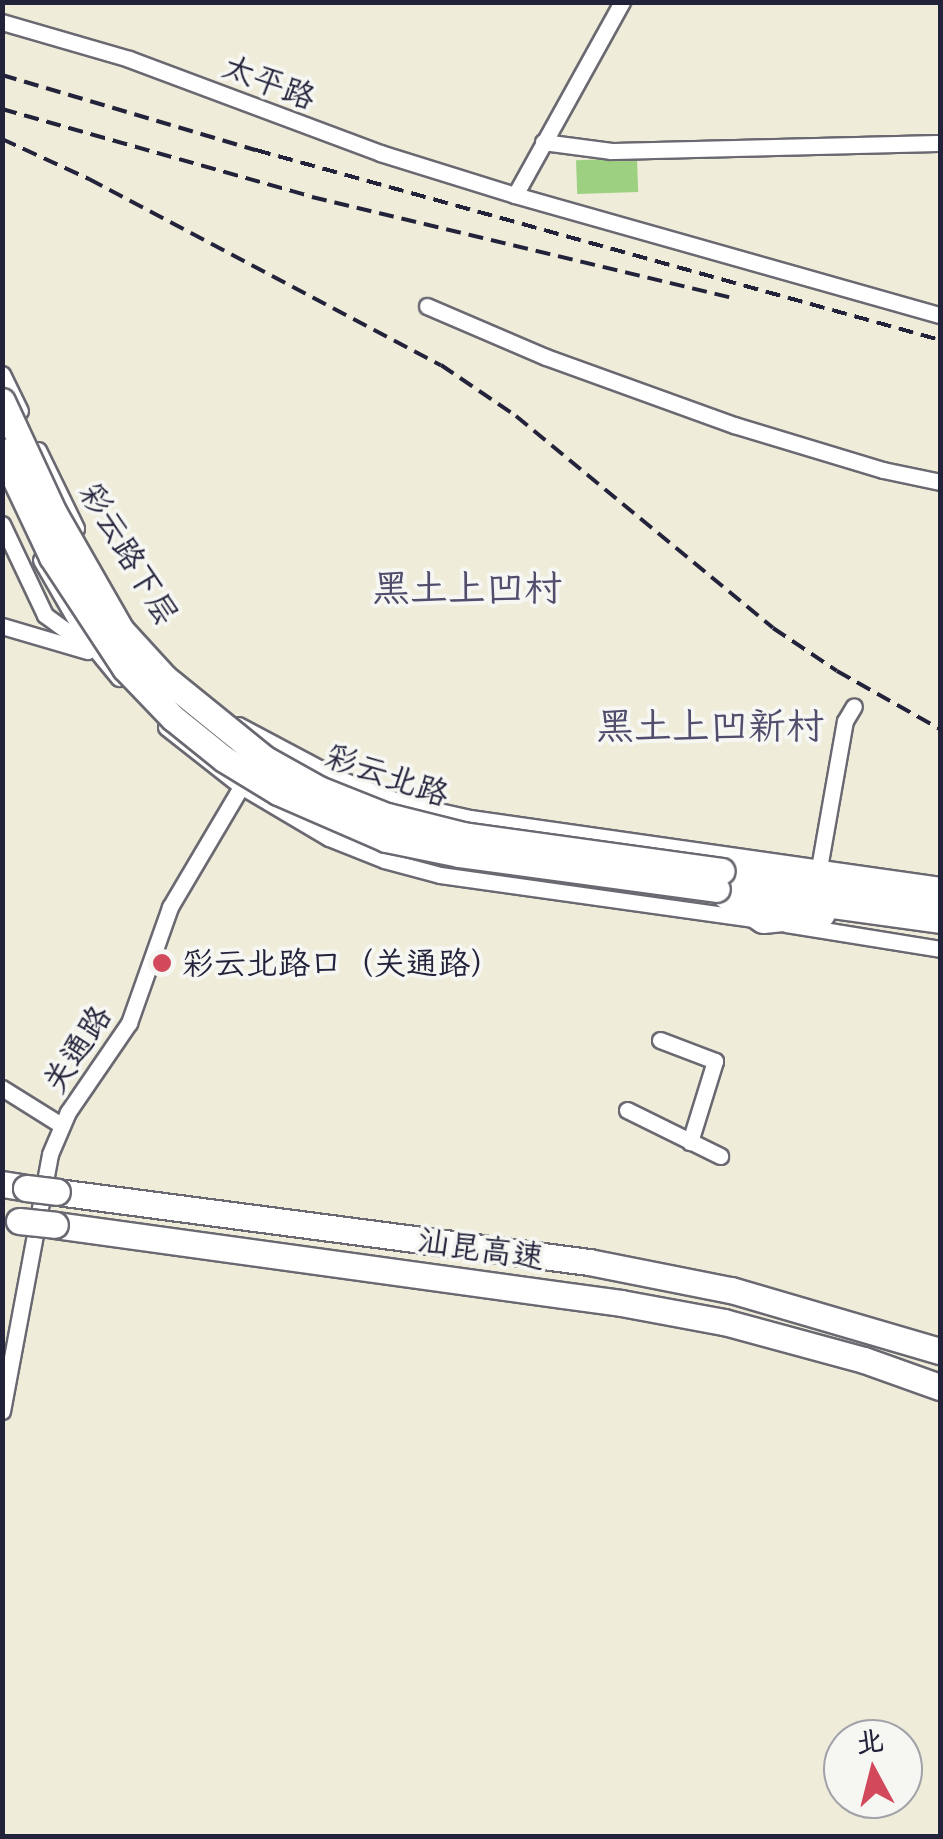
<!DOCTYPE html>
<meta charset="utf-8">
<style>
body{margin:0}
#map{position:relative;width:943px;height:1839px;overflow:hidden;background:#efecd9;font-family:Delius,"LXGW WenKai TC",sans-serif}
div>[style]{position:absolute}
.green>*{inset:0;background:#9dd181;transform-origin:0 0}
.roads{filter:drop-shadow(2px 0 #6a6972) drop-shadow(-2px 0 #6a6972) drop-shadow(0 2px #6a6972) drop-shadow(0 -2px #6a6972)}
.minor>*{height:15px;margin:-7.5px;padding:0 7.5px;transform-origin:7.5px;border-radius:7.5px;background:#fff}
.highway>*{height:25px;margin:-12.5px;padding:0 12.5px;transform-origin:12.5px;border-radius:12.5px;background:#fff}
.rail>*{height:4px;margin-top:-2px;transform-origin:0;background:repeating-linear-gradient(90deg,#22223b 0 15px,transparent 0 23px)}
.bridges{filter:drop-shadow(2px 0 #6a6972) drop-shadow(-2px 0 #6a6972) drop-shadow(0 2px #6a6972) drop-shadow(0 -2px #6a6972)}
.highway-bridge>*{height:25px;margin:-12.5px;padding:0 12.5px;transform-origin:12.5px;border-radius:12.5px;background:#fff}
.dots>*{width:28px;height:28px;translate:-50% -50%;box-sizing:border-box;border:5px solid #f6f6f2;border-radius:50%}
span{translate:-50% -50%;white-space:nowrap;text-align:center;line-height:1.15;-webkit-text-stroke:8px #f6f6f2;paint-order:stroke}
.street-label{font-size:32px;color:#22223b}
.poi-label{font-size:32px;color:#22223b}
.left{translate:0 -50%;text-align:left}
.quarter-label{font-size:38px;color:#524d6d}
.frame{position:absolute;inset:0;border:5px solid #22223b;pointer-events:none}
.north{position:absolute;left:823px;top:1719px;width:100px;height:100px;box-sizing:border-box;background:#f6f6f2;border:2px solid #a1a1a9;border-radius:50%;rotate:353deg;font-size:28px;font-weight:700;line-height:40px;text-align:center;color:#22223b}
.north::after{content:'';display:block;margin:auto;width:35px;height:45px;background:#d1495b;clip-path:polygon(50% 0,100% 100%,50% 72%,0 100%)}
</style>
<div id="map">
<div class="green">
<div style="left:637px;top:158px;width:34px;height:61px;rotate:88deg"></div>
</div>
<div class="roads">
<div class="minor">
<div style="left:2px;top:22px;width:132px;rotate:16.2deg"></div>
<div style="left:129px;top:59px;width:268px;rotate:20.5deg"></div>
<div style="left:380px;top:153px;width:141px;rotate:17.3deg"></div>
<div style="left:515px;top:195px;width:442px;rotate:15.8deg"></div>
<div style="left:543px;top:142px;width:69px;rotate:7.5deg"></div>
<div style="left:611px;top:151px;width:329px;rotate:-1.4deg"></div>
<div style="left:515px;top:195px;width:221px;rotate:-61deg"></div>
<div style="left:427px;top:306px;width:129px;rotate:23.2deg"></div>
<div style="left:546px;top:357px;width:200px;rotate:19.9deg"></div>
<div style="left:734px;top:425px;width:156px;rotate:16.8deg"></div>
<div style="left:883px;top:470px;width:58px;rotate:11.9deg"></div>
<div style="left:2px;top:374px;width:41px;rotate:64.1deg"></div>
<div style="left:38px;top:450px;width:87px;rotate:64deg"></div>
<div style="left:2px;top:524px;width:101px;rotate:64.7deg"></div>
<div style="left:45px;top:615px;width:56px;rotate:36.3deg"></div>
<div style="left:41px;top:560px;width:90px;rotate:60deg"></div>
<div style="left:86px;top:638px;width:52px;rotate:50.5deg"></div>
<div style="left:2px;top:626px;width:89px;rotate:16.4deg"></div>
<div style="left:238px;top:725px;width:115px;rotate:27.9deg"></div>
<div style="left:340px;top:779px;width:67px;rotate:20.9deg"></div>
<div style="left:403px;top:803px;width:69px;rotate:12.6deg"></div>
<div style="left:470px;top:818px;width:475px;rotate:8.1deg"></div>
<div style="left:166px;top:727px;width:95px;rotate:38.2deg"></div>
<div style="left:241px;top:786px;width:102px;rotate:30.6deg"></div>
<div style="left:329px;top:838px;width:59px;rotate:21.8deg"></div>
<div style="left:384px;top:860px;width:58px;rotate:15deg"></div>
<div style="left:440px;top:875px;width:317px;rotate:8deg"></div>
<div style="left:819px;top:868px;width:149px;rotate:-80deg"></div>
<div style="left:845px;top:721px;width:17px;rotate:-59deg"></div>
<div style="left:786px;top:924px;width:156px;rotate:9.2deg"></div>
<div style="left:660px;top:1040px;width:59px;rotate:20.9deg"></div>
<div style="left:715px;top:1061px;width:85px;rotate:107.2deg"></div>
<div style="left:2px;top:1088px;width:70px;rotate:32.1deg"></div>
<div style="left:627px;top:1110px;width:104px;rotate:26.3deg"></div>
<div style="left:2px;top:1411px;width:261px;rotate:-79.4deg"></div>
<div style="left:50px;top:1154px;width:46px;rotate:-66.8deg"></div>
<div style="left:68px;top:1112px;width:108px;rotate:-55.6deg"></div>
<div style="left:129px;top:1023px;width:123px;rotate:-70.5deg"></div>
<div style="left:170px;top:907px;width:147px;rotate:-59.4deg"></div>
</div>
<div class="highway">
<div style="left:722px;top:871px;width:216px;rotate:8.5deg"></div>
<div style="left:717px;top:889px;width:225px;rotate:7.9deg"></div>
<div style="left:725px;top:895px;width:45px;rotate:33.3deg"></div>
<div style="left:763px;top:920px;width:59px;rotate:-5.8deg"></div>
<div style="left:2px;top:1184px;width:24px;rotate:9deg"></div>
<div style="left:57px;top:1192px;width:537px;rotate:7.5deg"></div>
<div style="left:589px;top:1262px;width:145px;rotate:11.2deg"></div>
<div style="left:731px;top:1290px;width:218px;rotate:16.3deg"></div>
<div style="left:55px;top:1225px;width:571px;rotate:7.85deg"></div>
<div style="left:621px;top:1303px;width:105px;rotate:10.5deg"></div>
<div style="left:724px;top:1322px;width:145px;rotate:15.2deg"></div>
<div style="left:864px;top:1360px;width:81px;rotate:19.6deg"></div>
</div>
</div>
<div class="rail">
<div style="left:2px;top:75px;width:265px;rotate:16.5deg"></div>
<div style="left:256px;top:150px;width:710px;rotate:15.52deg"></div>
<div style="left:2px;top:109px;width:322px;rotate:15.8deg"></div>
<div style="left:312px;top:197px;width:433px;rotate:13.5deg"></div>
<div style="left:2px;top:139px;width:96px;rotate:24.7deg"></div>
<div style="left:89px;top:179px;width:398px;rotate:27.9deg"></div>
<div style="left:441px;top:365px;width:91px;rotate:34.2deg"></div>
<div style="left:516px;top:416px;width:333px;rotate:39.5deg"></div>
<div style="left:773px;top:628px;width:77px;rotate:33.9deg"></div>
<div style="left:837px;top:671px;width:118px;rotate:29.4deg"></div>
</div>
<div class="bridges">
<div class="highway-bridge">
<div style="left:2px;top:401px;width:123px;rotate:65.1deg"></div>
<div style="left:54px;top:513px;width:135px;rotate:60.2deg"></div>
<div style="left:121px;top:630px;width:65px;rotate:47.5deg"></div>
<div style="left:165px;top:678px;width:129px;rotate:39deg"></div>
<div style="left:265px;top:759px;width:62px;rotate:29.1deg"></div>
<div style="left:319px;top:789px;width:73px;rotate:21.7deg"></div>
<div style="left:387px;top:816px;width:78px;rotate:14deg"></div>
<div style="left:463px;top:835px;width:261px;rotate:7.9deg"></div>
<div style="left:2px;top:451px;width:117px;rotate:64.7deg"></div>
<div style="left:52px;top:557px;width:133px;rotate:56.7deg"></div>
<div style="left:125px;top:668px;width:69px;rotate:46.2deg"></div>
<div style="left:173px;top:718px;width:65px;rotate:38.8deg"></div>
<div style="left:224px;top:759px;width:63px;rotate:31.4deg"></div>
<div style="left:278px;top:792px;width:118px;rotate:23.5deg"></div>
<div style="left:386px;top:839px;width:75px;rotate:11.6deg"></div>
<div style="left:459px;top:854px;width:260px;rotate:7.7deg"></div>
<div style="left:26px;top:1188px;width:31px;rotate:7deg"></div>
<div style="left:19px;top:1221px;width:36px;rotate:6deg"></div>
</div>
</div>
<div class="dots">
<div style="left:162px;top:963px;background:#d1495b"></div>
</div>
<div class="street-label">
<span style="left:269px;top:82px;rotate:21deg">太平路</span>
<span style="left:129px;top:554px;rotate:59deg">彩云路下层</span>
<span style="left:387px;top:775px;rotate:19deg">彩云北路</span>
<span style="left:77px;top:1049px;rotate:-57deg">关通路</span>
<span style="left:481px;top:1249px;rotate:8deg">汕昆高速</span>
</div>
<div class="poi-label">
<span class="left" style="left:182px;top:963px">彩云北路口（关通路）</span>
</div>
<div class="quarter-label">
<span style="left:467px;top:588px">黑土上凹村</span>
<span style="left:710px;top:726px">黑土上凹新村</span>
</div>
<div class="frame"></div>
<div class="north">北</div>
</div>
